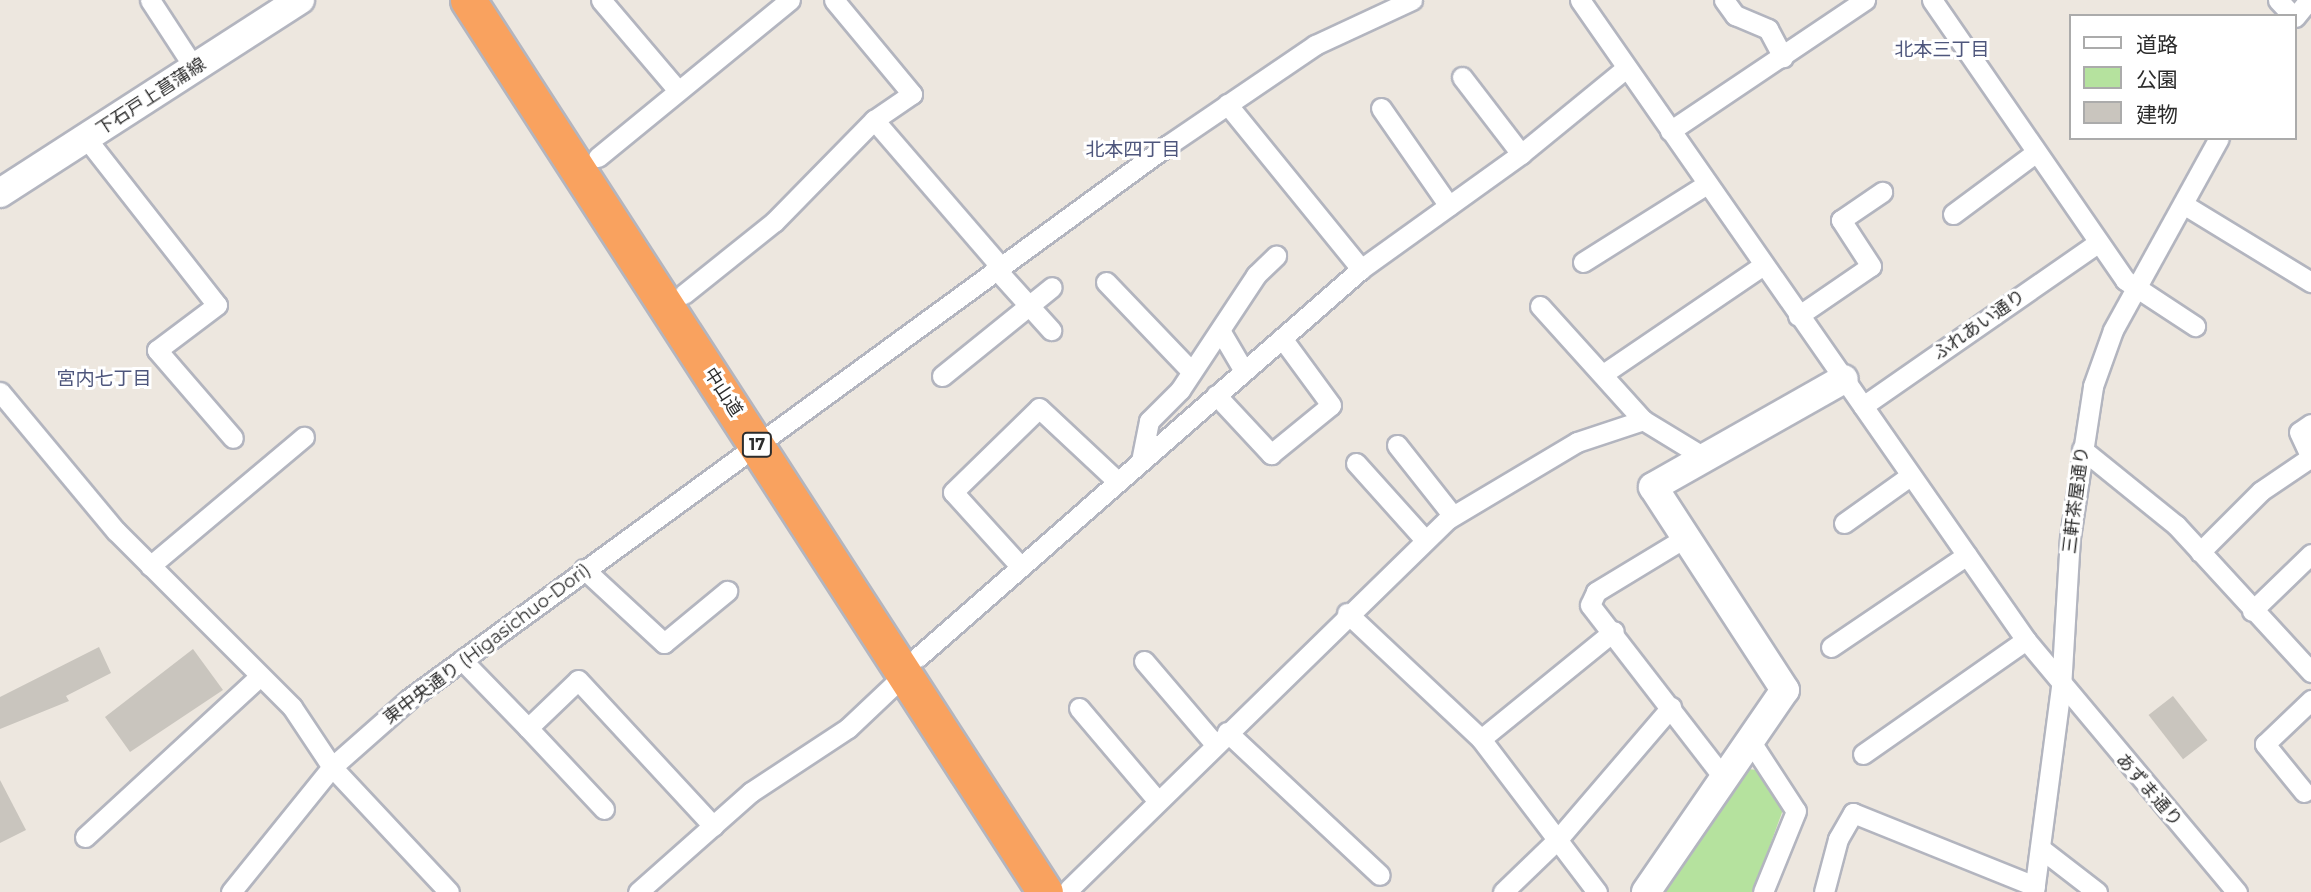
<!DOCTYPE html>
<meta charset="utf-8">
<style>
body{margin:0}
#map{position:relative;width:2311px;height:892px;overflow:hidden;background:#ede7df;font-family:Montserrat,"Noto Sans JP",sans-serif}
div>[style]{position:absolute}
.green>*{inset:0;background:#b5e29e}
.building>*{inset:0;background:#c9c5be;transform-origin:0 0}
.roads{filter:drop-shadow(2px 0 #b3b5bf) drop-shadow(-2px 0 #b3b5bf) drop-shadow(0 2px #b3b5bf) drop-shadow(0 -2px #b3b5bf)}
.street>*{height:19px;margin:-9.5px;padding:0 9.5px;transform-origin:9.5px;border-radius:9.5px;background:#fff}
.secondary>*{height:28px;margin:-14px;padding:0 14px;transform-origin:14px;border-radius:14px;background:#fff}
.highway>*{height:35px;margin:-17.5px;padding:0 17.5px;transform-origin:17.5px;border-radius:17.5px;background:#f9a25f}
span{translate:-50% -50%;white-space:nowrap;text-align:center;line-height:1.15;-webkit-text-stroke:6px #fff;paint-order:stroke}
.shield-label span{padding:2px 5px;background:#fff;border:2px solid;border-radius:5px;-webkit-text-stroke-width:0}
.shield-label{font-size:16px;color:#2c2c2c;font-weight:700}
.street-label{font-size:18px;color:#2c2c2c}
.neighbourhood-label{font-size:19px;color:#4e567c}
.legend{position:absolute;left:2069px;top:14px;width:228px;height:126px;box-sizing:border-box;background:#fff;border:2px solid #ababab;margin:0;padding:9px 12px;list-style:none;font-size:21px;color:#2c2c2c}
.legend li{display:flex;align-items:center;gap:14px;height:35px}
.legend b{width:35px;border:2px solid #ababab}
</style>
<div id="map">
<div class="green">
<div style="clip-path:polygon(1748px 769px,1757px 770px,1784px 807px,1753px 892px,1663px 892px)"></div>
</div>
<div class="building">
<div style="clip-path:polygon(99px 647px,111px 673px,66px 696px,69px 701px,0 729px,0 697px)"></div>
<div style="clip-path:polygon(193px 649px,223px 690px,130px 752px,105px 717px)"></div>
<div style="left:2173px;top:696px;width:56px;height:31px;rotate:52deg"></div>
<div style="clip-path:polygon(0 780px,26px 830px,0 843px)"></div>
</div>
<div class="roads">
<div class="street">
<div style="left:150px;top:0;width:82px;rotate:56.9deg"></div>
<div style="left:601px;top:0;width:116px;rotate:49.6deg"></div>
<div style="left:1580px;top:0;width:780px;rotate:55.13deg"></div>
<div style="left:2026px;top:640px;width:329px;rotate:50.1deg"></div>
<div style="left:1724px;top:0;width:19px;rotate:54deg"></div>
<div style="left:1735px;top:15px;width:36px;rotate:23deg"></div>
<div style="left:1768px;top:29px;width:32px;rotate:62deg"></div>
<div style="left:1932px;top:0;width:340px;rotate:55.4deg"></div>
<div style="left:2125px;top:280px;width:84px;rotate:33.3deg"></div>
<div style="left:2278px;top:0;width:22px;rotate:47deg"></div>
<div style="left:2295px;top:17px;width:22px;rotate:-51deg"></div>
<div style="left:1462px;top:77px;width:97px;rotate:52.5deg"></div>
<div style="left:1227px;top:104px;width:213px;rotate:50.9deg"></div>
<div style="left:1381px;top:108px;width:119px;rotate:55.2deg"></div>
<div style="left:874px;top:120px;width:191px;rotate:49.2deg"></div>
<div style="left:1670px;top:131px;width:235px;rotate:-33.9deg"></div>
<div style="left:86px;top:138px;width:212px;rotate:51.9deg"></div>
<div style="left:217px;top:305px;width:75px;rotate:143.1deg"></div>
<div style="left:157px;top:350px;width:116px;rotate:49.2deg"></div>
<div style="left:598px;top:157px;width:248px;rotate:-39.3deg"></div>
<div style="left:2183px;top:204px;width:150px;rotate:31.4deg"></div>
<div style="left:1953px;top:214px;width:102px;rotate:-36.6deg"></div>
<div style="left:1583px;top:262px;width:146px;rotate:-32.2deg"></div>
<div style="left:995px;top:268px;width:84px;rotate:47.9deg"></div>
<div style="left:1106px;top:282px;width:124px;rotate:46.3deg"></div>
<div style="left:684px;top:294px;width:115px;rotate:-38.7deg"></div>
<div style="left:774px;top:222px;width:143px;rotate:-45.6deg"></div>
<div style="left:874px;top:120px;width:46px;rotate:-34.4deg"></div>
<div style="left:912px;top:94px;width:122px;rotate:-129.7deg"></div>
<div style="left:1540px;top:306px;width:154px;rotate:47.9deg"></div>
<div style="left:1643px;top:420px;width:69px;rotate:31.4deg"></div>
<div style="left:1798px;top:316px;width:88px;rotate:-34.4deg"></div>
<div style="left:1871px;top:266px;width:55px;rotate:-123.1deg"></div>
<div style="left:1841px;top:220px;width:50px;rotate:-34.3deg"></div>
<div style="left:1221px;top:332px;width:45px;rotate:59.5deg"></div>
<div style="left:1606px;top:372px;width:189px;rotate:-34.2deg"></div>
<div style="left:942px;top:376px;width:141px;rotate:-39deg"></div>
<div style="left:0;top:392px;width:181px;rotate:50.2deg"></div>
<div style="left:116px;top:531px;width:249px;rotate:45deg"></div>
<div style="left:292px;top:707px;width:72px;rotate:56.3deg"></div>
<div style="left:332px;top:767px;width:171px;rotate:46.9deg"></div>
<div style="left:1216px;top:395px;width:81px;rotate:47deg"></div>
<div style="left:1271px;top:454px;width:77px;rotate:-39.2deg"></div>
<div style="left:1331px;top:405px;width:83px;rotate:-126.2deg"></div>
<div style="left:1863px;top:406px;width:284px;rotate:-34.8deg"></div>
<div style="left:2311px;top:424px;width:14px;rotate:146deg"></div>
<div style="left:2299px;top:432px;width:29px;rotate:65deg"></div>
<div style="left:1397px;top:445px;width:90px;rotate:51.7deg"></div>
<div style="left:2082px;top:449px;width:121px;rotate:39deg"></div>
<div style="left:2176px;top:525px;width:200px;rotate:47.4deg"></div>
<div style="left:1141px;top:461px;width:41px;rotate:-78.7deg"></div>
<div style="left:1149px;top:421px;width:44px;rotate:-45deg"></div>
<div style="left:1180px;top:390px;width:138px;rotate:-56.5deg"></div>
<div style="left:1256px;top:275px;width:28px;rotate:-44deg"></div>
<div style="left:1356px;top:463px;width:103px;rotate:48.1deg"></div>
<div style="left:1844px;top:523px;width:81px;rotate:-35.5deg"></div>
<div style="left:1683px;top:539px;width:102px;rotate:148.7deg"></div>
<div style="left:1596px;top:592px;width:14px;rotate:115deg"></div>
<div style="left:1590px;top:605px;width:222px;rotate:52.3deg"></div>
<div style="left:2200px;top:552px;width:86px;rotate:-45deg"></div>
<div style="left:2261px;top:491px;width:60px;rotate:-34.2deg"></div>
<div style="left:150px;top:566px;width:201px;rotate:-40deg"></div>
<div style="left:1021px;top:567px;width:101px;rotate:-132.2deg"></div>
<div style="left:953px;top:492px;width:120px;rotate:-44.3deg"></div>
<div style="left:1039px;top:408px;width:108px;rotate:43.1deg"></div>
<div style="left:584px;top:569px;width:109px;rotate:42.8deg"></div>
<div style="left:664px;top:643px;width:82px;rotate:-39.5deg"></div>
<div style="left:2252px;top:611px;width:82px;rotate:-44deg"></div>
<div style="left:1347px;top:613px;width:184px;rotate:43.2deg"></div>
<div style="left:1831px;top:647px;width:164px;rotate:-34.1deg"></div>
<div style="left:918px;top:657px;width:589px;rotate:-41.21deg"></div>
<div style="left:1361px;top:269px;width:197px;rotate:-35.7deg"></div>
<div style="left:1521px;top:154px;width:136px;rotate:-39.3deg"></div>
<div style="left:462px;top:660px;width:95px;rotate:45.9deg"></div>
<div style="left:528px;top:728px;width:69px;rotate:-43.8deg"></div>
<div style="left:578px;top:680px;width:199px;rotate:47.2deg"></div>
<div style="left:1144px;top:661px;width:109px;rotate:49.5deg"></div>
<div style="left:1079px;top:708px;width:122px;rotate:49.7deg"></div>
<div style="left:528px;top:728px;width:111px;rotate:46.8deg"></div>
<div style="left:1227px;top:732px;width:209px;rotate:43.1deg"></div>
<div style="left:1751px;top:742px;width:82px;rotate:56.9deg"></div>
<div style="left:1796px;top:811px;width:87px;rotate:112.2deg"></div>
<div style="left:1863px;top:754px;width:199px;rotate:-35deg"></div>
<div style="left:2304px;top:792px;width:62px;rotate:-129.1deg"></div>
<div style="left:2265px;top:744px;width:64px;rotate:-43.7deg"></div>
<div style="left:85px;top:837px;width:234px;rotate:-42.6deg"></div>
<div style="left:2040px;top:848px;width:72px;rotate:37.7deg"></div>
<div style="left:1069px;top:889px;width:530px;rotate:-44.31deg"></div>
<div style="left:1448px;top:519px;width:150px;rotate:-30.8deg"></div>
<div style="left:1577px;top:442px;width:70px;rotate:-18.4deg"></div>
<div style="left:231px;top:892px;width:161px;rotate:-51.1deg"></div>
<div style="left:332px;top:767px;width:103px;rotate:-41.4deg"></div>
<div style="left:409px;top:699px;width:940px;rotate:-36.13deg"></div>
<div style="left:1168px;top:145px;width:178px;rotate:-34.2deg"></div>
<div style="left:1315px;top:45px;width:107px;rotate:-24.9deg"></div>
<div style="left:638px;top:892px;width:151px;rotate:-41.5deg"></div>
<div style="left:751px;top:792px;width:116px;rotate:-33.4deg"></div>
<div style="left:848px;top:728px;width:77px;rotate:-43.4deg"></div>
<div style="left:1503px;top:892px;width:76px;rotate:-43.9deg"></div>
<div style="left:1558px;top:839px;width:174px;rotate:-49.4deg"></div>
<div style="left:1597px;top:892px;width:192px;rotate:-127.2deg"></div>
<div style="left:1481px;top:739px;width:171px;rotate:-39.1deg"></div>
<div style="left:1824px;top:892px;width:55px;rotate:-75.2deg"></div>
<div style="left:1838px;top:839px;width:30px;rotate:-60deg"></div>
<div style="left:1853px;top:813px;width:196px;rotate:21.9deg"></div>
<div style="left:2034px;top:892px;width:206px;rotate:-82.5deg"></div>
<div style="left:2061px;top:688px;width:151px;rotate:-86.6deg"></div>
<div style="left:2070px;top:537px;width:153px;rotate:-81.3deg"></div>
<div style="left:2093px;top:386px;width:59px;rotate:-70.3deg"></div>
<div style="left:2113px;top:330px;width:219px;rotate:-61.1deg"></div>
</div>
<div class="secondary">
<div style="left:0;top:193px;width:357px;rotate:-32.8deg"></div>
<div style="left:1646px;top:892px;width:245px;rotate:-55.5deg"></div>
<div style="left:1785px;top:690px;width:242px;rotate:-123deg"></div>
<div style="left:1653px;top:487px;width:219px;rotate:-29.5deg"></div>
</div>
<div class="highway">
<div style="left:468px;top:0;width:1062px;rotate:57.1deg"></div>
</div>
</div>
<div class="shield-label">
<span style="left:757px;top:445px">17</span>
</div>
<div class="street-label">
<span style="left:151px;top:97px;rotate:-33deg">下石戸上菖蒲線</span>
<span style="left:1979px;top:325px;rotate:-35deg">ふれあい通り</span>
<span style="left:723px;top:392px;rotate:57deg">中山道</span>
<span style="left:2076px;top:500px;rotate:-83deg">三軒茶屋通り</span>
<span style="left:487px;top:644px;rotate:-37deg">東中央通り (Higasichuo-Dori)</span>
<span style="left:2149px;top:790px;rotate:49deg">あずま通り</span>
</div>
<div class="neighbourhood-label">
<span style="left:1942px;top:50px">北本三丁目</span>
<span style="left:1133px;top:150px">北本四丁目</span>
<span style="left:104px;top:379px">宮内七丁目</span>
</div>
<ul class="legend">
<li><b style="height:9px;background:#fff"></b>道路</li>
<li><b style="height:19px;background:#b5e29e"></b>公園</li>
<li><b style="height:19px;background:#c9c5be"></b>建物</li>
</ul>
</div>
